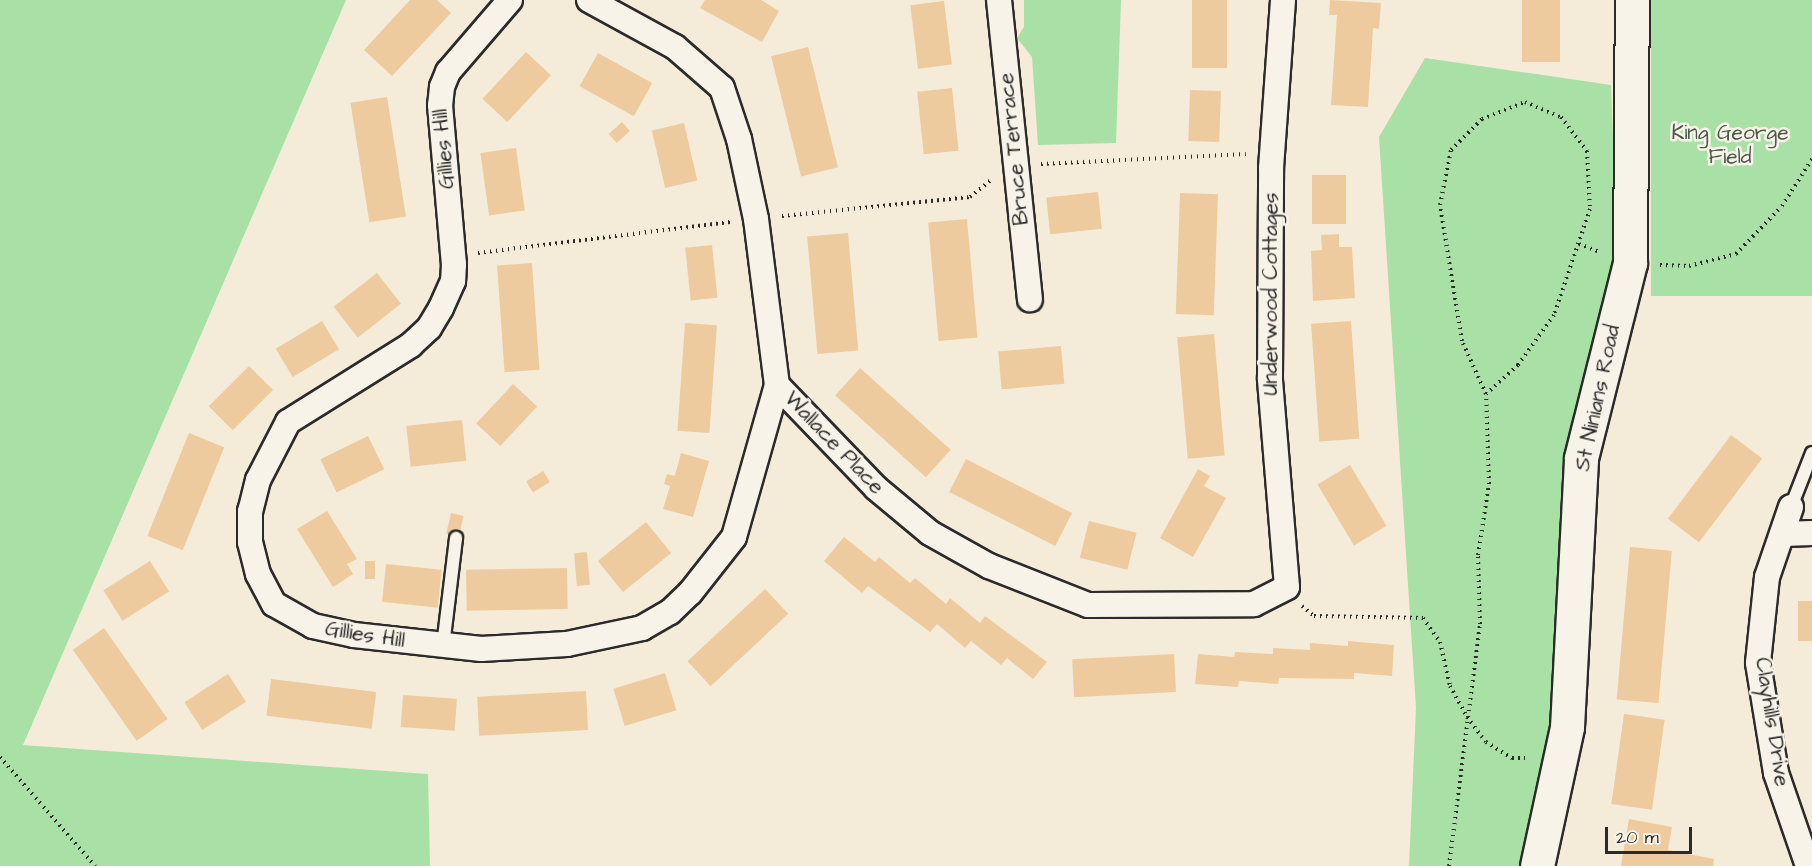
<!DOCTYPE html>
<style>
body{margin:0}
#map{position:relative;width:1812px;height:866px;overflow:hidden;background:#f5ebd9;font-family:"Architects Daughter",sans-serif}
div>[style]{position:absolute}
.green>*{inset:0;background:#a8e0a5;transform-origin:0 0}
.building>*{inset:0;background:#eecb9f;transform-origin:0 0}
.path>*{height:4px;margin-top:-2px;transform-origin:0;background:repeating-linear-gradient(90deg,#2b2b2b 0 1.5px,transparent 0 6px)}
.roads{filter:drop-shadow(2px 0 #2b2b2b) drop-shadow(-2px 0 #2b2b2b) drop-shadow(0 2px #2b2b2b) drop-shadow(0 -2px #2b2b2b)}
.lane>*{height:12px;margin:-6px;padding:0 6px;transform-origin:6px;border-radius:6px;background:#f7f3e8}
.street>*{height:24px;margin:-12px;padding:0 12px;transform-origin:12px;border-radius:12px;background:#f7f3e8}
.secondary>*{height:33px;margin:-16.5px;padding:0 16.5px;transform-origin:16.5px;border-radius:16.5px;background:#f7f3e8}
span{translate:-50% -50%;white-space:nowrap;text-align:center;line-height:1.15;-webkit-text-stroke:5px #f7f3e8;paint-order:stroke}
.park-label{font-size:21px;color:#4a584a}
.street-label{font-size:21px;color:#2b2b2b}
.scale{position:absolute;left:1605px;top:827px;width:87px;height:27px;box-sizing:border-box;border:3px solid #2b2b2b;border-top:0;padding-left:8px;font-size:18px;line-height:21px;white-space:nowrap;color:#2b2b2b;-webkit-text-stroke:4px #f7f3e8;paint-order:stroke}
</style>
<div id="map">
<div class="green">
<div style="clip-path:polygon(0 0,346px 0,23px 745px,428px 774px,430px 866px,0 866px)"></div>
<div style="clip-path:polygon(1024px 0,1121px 0,1116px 143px,1038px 145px,1032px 57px,1017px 38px,1024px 27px)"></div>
<div style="left:1651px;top:0;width:161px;height:296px"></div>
<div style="clip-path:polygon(1425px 58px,1611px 85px,1617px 246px,1568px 451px,1548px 735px,1522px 866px,1409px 866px,1416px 708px,1379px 137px)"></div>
</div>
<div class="building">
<div style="clip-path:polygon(410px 0,437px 0,451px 13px,392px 76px,364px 50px)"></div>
<div style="clip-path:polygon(705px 0,761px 0,779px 11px,762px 42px,700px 8px)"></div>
<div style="left:1192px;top:0;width:35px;height:68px"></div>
<div style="clip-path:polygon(1330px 0,1381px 3px,1379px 29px,1373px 28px,1368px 107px,1331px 105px,1337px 15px,1329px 15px)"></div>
<div style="left:1522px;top:0;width:38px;height:62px"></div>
<div style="left:944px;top:1px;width:64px;height:34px;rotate:83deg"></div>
<div style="left:808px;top:47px;width:124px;height:38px;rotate:76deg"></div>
<div style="left:526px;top:52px;width:34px;height:64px;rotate:43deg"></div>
<div style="left:598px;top:53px;width:62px;height:38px;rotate:29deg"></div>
<div style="left:952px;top:88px;width:63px;height:35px;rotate:84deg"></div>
<div style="left:1190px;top:90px;width:31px;height:51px;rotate:2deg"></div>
<div style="left:387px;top:97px;width:121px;height:37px;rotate:81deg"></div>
<div style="left:622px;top:122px;width:12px;height:18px;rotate:48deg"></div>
<div style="left:684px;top:123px;width:59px;height:33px;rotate:77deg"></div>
<div style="left:516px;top:148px;width:63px;height:36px;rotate:82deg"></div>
<div style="left:1312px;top:175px;width:34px;height:49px"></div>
<div style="left:1098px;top:192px;width:37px;height:52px;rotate:84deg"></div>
<div style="left:1180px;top:193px;width:38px;height:121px;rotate:2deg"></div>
<div style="left:967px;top:219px;width:119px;height:39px;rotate:85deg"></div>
<div style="left:848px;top:233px;width:118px;height:41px;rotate:85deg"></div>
<div style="clip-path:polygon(1339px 234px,1339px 247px,1352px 247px,1355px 298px,1313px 301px,1311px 251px,1322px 250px,1321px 235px)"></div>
<div style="left:712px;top:245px;width:53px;height:27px;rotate:84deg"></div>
<div style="left:532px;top:263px;width:107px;height:35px;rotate:86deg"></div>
<div style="left:377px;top:273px;width:39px;height:55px;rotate:52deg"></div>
<div style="left:322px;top:321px;width:33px;height:54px;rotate:59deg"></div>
<div style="left:1351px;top:321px;width:118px;height:40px;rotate:86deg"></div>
<div style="left:685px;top:323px;width:32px;height:108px;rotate:4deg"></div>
<div style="left:1214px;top:334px;width:122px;height:37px;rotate:85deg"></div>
<div style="left:1061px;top:346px;width:38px;height:63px;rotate:85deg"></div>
<div style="left:249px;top:366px;width:34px;height:57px;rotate:45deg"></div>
<div style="left:860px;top:368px;width:122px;height:37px;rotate:42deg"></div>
<div style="left:513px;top:384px;width:33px;height:54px;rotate:43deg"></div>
<div style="left:462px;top:420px;width:41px;height:56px;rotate:84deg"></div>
<div style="left:189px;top:433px;width:38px;height:111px;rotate:22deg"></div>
<div style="left:1731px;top:435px;width:39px;height:105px;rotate:37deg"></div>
<div style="left:368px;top:436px;width:37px;height:53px;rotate:64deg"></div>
<div style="clip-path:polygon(681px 453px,709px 461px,693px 517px,663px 509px,670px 486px,664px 484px,667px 474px,675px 476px)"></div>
<div style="left:966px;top:459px;width:119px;height:37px;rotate:27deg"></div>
<div style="left:1350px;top:465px;width:71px;height:38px;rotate:59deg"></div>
<div style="clip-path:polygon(1198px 469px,1210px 476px,1204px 486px,1226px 498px,1193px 557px,1160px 538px)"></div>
<div style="left:543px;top:471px;width:13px;height:20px;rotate:58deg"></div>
<div style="clip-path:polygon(327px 511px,357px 559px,347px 564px,353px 574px,333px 587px,297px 529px)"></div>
<div style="left:451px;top:513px;width:13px;height:21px;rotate:13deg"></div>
<div style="left:1089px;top:521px;width:49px;height:38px;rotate:14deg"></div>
<div style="left:646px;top:522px;width:40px;height:62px;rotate:51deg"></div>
<div style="clip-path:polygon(844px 537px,875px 562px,879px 557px,910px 583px,915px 578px,946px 604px,950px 598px,980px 623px,985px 616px,1047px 662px,1033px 679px,1007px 658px,1001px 665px,971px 641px,965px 648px,937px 624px,930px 632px,868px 586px,862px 593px,824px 561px)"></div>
<div style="left:1630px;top:547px;width:42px;height:153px;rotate:5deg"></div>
<div style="left:587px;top:552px;width:33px;height:13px;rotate:85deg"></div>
<div style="left:150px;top:561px;width:36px;height:55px;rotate:58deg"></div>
<div style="left:365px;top:561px;width:10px;height:18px"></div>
<div style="left:386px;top:564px;width:56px;height:38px;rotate:6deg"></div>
<div style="left:567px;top:568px;width:41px;height:101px;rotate:89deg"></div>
<div style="left:765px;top:589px;width:34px;height:106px;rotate:47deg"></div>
<div style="left:1798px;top:601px;width:14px;height:40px"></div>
<div style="left:104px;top:628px;width:111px;height:38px;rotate:55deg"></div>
<div style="clip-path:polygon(1348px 641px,1394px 645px,1392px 676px,1354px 673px,1354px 679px,1279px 678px,1278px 684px,1239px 681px,1238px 687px,1195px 684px,1198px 654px,1234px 657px,1235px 652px,1273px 654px,1273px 648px,1310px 650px,1310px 643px,1348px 646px)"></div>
<div style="left:1174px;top:654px;width:38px;height:102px;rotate:87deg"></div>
<div style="left:665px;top:673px;width:39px;height:54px;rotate:73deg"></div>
<div style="left:228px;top:674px;width:33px;height:52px;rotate:57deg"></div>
<div style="left:271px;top:679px;width:106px;height:37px;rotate:7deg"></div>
<div style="left:586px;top:691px;width:39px;height:109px;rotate:87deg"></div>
<div style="left:403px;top:695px;width:54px;height:32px;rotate:4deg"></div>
<div style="left:1624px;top:714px;width:41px;height:91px;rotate:8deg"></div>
<div style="clip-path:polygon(1629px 819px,1672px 827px,1668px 850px,1714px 859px,1713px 866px,1621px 866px)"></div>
</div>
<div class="path">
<div style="left:1041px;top:164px;width:205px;rotate:-2.8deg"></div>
<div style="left:782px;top:216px;width:189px;rotate:-5.8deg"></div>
<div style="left:970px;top:197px;width:26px;rotate:-39deg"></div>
<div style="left:1579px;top:244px;width:22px;rotate:21deg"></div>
<div style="left:478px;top:253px;width:254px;rotate:-7deg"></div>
<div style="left:1660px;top:265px;width:29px;rotate:2deg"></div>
<div style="left:1689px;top:266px;width:49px;rotate:-14.3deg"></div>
<div style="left:1736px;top:254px;width:66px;rotate:-46.2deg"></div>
<div style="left:1782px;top:206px;width:56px;rotate:-57.4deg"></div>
<div style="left:1302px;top:606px;width:16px;rotate:40deg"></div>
<div style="left:1314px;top:616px;width:109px;rotate:1.1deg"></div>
<div style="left:1423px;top:618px;width:29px;rotate:55deg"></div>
<div style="left:1440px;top:642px;width:45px;rotate:77.2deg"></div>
<div style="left:1450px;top:686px;width:35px;rotate:61deg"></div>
<div style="left:1467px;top:717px;width:31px;rotate:53deg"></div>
<div style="left:1486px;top:742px;width:31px;rotate:32deg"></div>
<div style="left:1512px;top:758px;width:17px"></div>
<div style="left:0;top:757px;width:145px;rotate:48.9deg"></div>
<div style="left:1449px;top:866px;width:244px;rotate:-82.7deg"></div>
<div style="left:1480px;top:624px;width:69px;rotate:-91.7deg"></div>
<div style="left:1478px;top:555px;width:72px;rotate:-81.2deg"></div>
<div style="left:1489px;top:484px;width:90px;rotate:-91.9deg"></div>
<div style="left:1486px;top:394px;width:58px;rotate:-114.4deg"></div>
<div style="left:1462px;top:341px;width:138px;rotate:-99.2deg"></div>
<div style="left:1440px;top:205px;width:56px;rotate:-78.7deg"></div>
<div style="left:1451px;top:150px;width:44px;rotate:-45deg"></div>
<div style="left:1482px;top:119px;width:46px;rotate:-21.6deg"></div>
<div style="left:1525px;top:102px;width:39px;rotate:23deg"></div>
<div style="left:1561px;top:117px;width:43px;rotate:52.6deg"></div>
<div style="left:1587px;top:151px;width:58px;rotate:87deg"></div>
<div style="left:1590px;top:209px;width:112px;rotate:108.8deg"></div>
<div style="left:1554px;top:315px;width:62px;rotate:125.8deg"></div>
<div style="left:1518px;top:365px;width:43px;rotate:137.8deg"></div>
</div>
<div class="roads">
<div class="lane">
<div style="left:1791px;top:507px;width:58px;rotate:-68.7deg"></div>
<div style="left:443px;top:646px;width:109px;rotate:-83.1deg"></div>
</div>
<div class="street">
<div style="left:510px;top:0;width:95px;rotate:130.7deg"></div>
<div style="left:448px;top:72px;width:16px;rotate:112deg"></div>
<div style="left:442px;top:87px;width:18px;rotate:96deg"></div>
<div style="left:440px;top:105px;width:160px;rotate:85deg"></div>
<div style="left:454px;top:264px;width:17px;rotate:93deg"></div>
<div style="left:453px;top:281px;width:30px;rotate:114deg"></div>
<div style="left:441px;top:308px;width:23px;rotate:121deg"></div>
<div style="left:429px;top:328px;width:25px;rotate:137deg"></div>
<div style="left:411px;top:345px;width:145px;rotate:148deg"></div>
<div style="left:288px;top:422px;width:65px;rotate:117.3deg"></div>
<div style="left:258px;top:480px;width:32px;rotate:104deg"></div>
<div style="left:250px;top:511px;width:31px;rotate:90deg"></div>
<div style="left:250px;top:542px;width:33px;rotate:76deg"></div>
<div style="left:258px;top:574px;width:34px;rotate:62deg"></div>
<div style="left:274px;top:604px;width:45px;rotate:29.4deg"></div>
<div style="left:313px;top:626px;width:42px;rotate:12.4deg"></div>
<div style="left:354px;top:635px;width:128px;rotate:6.3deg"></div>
<div style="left:481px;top:649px;width:86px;rotate:-3.3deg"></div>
<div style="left:567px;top:644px;width:77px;rotate:-12deg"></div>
<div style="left:642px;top:628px;width:32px;rotate:-30deg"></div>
<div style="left:670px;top:612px;width:28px;rotate:-44deg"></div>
<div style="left:690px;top:593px;width:71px;rotate:-51.8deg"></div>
<div style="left:734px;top:537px;width:158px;rotate:-74.2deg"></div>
<div style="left:589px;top:0;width:98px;rotate:28.7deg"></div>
<div style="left:675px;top:47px;width:62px;rotate:41.1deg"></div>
<div style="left:722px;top:88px;width:54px;rotate:71.6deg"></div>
<div style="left:739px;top:139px;width:82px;rotate:78deg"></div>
<div style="left:756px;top:219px;width:167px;rotate:82.8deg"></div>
<div style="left:777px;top:385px;width:143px;rotate:46.1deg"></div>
<div style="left:876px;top:488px;width:70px;rotate:39.8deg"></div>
<div style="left:930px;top:533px;width:68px;rotate:29.2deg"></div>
<div style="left:989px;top:566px;width:106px;rotate:21.5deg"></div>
<div style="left:1088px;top:605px;width:166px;rotate:-0.3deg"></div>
<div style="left:1254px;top:604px;width:37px;rotate:-27deg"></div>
<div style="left:1287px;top:587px;width:210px;rotate:-94.7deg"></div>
<div style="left:1270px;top:378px;width:210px;rotate:-89.7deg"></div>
<div style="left:1271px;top:168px;width:168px;rotate:-85.9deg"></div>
<div style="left:999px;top:0;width:301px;rotate:84.1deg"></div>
<div style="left:1791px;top:507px;width:74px;rotate:108.9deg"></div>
<div style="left:1767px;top:577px;width:86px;rotate:96deg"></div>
<div style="left:1758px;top:663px;width:111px;rotate:80.7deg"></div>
<div style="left:1776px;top:773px;width:98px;rotate:71deg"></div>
<div style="left:1783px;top:534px;width:29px;rotate:-2deg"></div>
</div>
<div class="secondary">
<div style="left:1537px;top:866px;width:142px;rotate:-77.8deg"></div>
<div style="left:1567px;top:727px;width:269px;rotate:-87deg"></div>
<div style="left:1581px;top:458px;width:201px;rotate:-75.9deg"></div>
<div style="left:1630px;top:263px;width:263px;rotate:-89.6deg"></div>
</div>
</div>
<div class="park-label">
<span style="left:1730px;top:145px">King George<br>Field</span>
</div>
<div class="street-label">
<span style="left:444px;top:149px;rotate:-95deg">Gillies Hill</span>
<span style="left:1014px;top:149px;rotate:-96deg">Bruce Terrace</span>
<span style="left:1271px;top:294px;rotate:-90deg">Underwood Cottages</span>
<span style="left:1598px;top:398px;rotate:-78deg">St Ninians Road</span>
<span style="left:834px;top:443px;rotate:46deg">Wallace Place</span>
<span style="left:365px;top:635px;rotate:9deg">Gillies Hill</span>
<span style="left:1772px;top:722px;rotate:81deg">Clayhills Drive</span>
</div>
<div class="scale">20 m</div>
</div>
